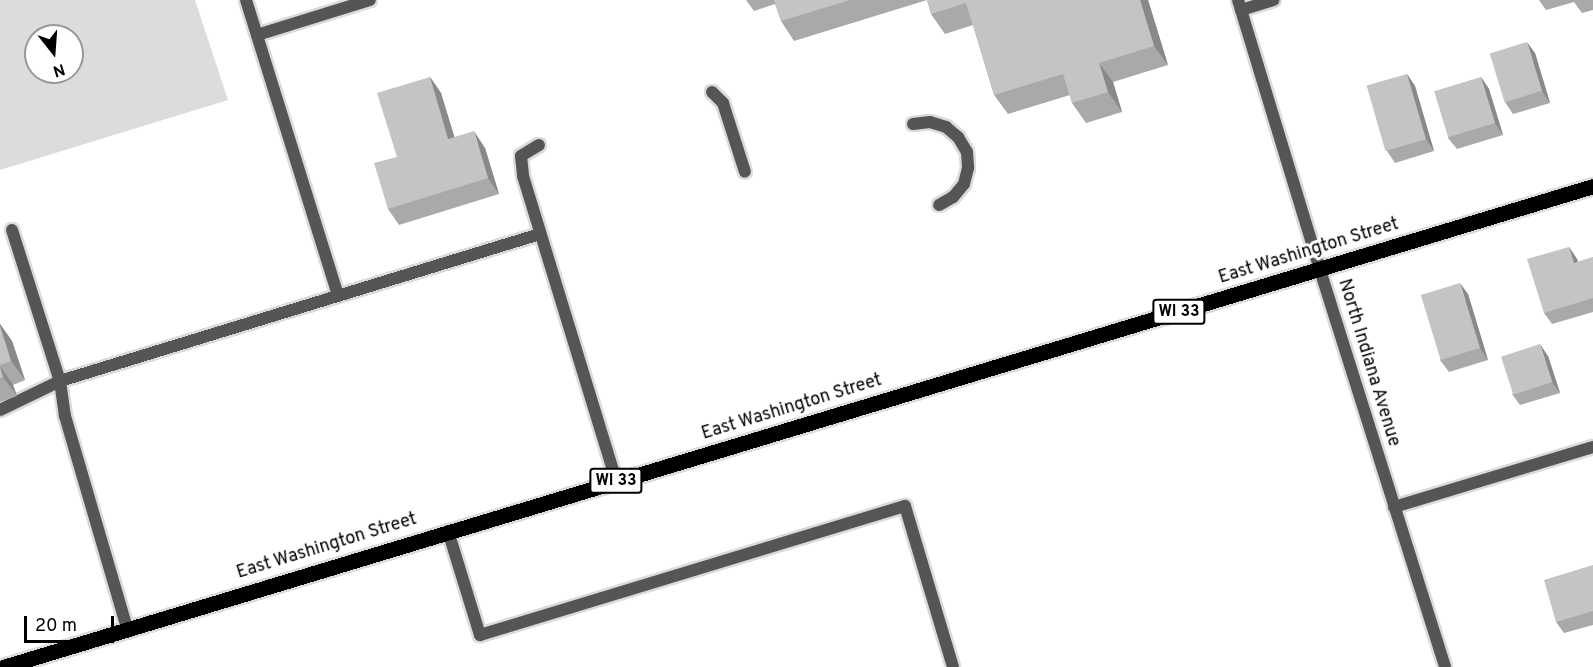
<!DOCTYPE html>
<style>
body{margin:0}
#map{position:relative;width:1593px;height:667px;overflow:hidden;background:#fff;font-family:Overpass,sans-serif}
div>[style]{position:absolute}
.green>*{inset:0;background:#dcdcdc}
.roads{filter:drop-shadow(2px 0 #dbdbdb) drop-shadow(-2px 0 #dbdbdb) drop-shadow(0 2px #dbdbdb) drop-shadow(0 -2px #dbdbdb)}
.service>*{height:12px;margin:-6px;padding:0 6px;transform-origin:6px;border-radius:6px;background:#555}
.minor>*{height:12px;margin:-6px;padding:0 6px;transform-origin:6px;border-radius:6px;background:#555}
.tertiary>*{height:12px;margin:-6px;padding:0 6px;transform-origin:6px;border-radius:6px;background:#555}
.primary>*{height:15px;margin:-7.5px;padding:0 7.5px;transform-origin:7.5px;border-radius:7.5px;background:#000}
.wall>*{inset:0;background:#a9a9a9}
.shaded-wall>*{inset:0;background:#898989}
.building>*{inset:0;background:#c4c4c4;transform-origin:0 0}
span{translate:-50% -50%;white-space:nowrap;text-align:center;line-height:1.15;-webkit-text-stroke:6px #fff;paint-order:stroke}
.shield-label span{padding:2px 4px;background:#fff;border:2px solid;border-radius:4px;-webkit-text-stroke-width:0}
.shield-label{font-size:16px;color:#000;font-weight:700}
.street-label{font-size:18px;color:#000}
.north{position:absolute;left:24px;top:24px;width:60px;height:60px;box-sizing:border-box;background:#fff;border:2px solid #999;border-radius:50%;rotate:163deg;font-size:16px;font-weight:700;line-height:24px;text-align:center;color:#000}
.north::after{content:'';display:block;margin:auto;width:21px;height:27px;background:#000;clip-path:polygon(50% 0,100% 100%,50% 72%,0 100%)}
.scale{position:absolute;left:24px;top:616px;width:90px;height:27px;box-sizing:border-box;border:3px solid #000;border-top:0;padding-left:8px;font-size:18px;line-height:21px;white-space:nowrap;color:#000;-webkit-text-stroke:4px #fff;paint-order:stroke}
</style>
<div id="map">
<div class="green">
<div style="clip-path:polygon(evenodd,0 0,195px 0,228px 100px,0 170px,0 0,36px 36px,72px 36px,72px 72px,36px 72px,36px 36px)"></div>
</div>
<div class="roads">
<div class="service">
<div style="left:246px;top:0;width:310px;rotate:72.7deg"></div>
<div style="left:1241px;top:10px;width:34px;rotate:-17deg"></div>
<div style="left:257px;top:35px;width:118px;rotate:-17.2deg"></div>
<div style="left:712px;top:92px;width:16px;rotate:45deg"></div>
<div style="left:723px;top:103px;width:72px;rotate:72.3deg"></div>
<div style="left:913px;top:124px;width:17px;rotate:-7deg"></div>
<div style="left:930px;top:122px;width:17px;rotate:17deg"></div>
<div style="left:946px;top:127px;width:16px;rotate:40deg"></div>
<div style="left:958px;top:137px;width:17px;rotate:59deg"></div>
<div style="left:967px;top:152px;width:16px;rotate:86deg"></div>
<div style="left:968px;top:168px;width:16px;rotate:104deg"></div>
<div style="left:964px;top:184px;width:17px;rotate:130deg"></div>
<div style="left:953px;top:197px;width:16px;rotate:150deg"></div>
<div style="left:539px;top:145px;width:21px;rotate:149deg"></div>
<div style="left:521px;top:156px;width:20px;rotate:84deg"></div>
<div style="left:523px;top:176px;width:319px;rotate:73deg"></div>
<div style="left:12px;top:230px;width:158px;rotate:72.4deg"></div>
<div style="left:60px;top:381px;width:35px;rotate:82deg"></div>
<div style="left:65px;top:416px;width:221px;rotate:73.7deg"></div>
<div style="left:0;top:410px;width:67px;rotate:-25.8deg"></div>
<div style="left:60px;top:381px;width:502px;rotate:-17.03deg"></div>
<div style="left:1394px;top:507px;width:208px;rotate:-16.8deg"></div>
<div style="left:448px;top:531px;width:109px;rotate:72.9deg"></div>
<div style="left:480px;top:635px;width:444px;rotate:-16.9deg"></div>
<div style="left:905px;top:506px;width:168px;rotate:73.4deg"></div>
</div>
<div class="minor">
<div style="left:1320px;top:270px;width:416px;rotate:72.5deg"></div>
</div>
<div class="tertiary">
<div style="left:1238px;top:0;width:282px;rotate:73.1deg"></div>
</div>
<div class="primary">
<div style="left:3px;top:667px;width:1661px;rotate:-16.83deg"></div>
</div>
</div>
<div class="wall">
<div style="clip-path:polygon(746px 0,1148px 0,1168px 65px,1113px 82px,1122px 112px,1086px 123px,1072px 103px,1070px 95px,1008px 114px,994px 95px,973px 25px,945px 34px,931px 14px,927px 0,794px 41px,781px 21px,775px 4px,754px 11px)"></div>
<div style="clip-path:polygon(1539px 0,1593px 0,1593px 10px,1582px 13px,1574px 2px,1546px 10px)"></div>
<div style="clip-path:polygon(1535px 53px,1550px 103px,1513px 114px,1505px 102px)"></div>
<div style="clip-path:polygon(1407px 74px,1415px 86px,1434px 151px,1395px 163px,1387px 151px)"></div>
<div style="clip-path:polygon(430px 77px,441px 93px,454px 137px,485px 148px,499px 194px,399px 225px,388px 209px,397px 157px)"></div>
<div style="clip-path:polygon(1481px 77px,1489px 89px,1503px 135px,1457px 149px,1448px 138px)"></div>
<div style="clip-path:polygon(1569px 247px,1577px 259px,1578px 262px,1593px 257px,1593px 312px,1552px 324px,1544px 313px)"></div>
<div style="clip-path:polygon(1468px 294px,1488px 360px,1449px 372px,1440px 360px)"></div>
<div style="clip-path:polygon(0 324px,12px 341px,25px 380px,13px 385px,17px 396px,0 402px)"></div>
<div style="clip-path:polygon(1548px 356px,1560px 393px,1520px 405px,1512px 394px)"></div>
<div style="clip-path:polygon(1593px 565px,1593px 625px,1564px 633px,1556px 622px)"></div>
</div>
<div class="shaded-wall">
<div style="clip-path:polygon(1140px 0,1148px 0,1168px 65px,1154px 46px)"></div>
<div style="clip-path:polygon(1527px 42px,1535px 53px,1550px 103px,1542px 91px)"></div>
<div style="clip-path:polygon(1099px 63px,1113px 82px,1122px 112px,1108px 92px)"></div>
<div style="clip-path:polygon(1407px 74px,1415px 86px,1434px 151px,1426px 139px)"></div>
<div style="clip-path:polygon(430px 77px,441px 93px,460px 155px,448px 139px)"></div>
<div style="clip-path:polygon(1481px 77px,1489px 89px,1503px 135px,1495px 123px)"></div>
<div style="clip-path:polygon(474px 131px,485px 148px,499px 194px,488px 178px)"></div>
<div style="clip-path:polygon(1569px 247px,1577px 259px,1582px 275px,1574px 263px)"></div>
<div style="clip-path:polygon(1460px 283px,1468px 294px,1488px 360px,1480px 348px)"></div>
<div style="clip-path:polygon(0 324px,12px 341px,25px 380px,11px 361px,0 326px)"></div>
<div style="clip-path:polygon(1540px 344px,1548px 356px,1560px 393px,1552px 382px)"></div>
<div style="clip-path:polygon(0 366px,13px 385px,17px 396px,3px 377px)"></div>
</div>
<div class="building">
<div style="clip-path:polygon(774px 0,850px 0,781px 21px)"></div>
<div style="clip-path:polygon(927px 0,1140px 0,1154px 46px,1099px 63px,1108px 92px,1072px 103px,1063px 74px,994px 95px,966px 3px,931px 14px)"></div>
<div style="left:1527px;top:42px;width:51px;height:39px;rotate:73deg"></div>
<div style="left:1407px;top:74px;width:68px;height:42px;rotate:74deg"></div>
<div style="clip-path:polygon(430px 77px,448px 139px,474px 131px,488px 178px,388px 209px,374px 163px,397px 157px,377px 93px)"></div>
<div style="left:1481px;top:77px;width:48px;height:49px;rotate:73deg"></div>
<div style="clip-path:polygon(1569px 247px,1574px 263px,1593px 257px,1593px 298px,1544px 313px,1527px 259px)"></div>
<div style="left:1460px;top:283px;width:68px;height:41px;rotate:73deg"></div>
<div style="clip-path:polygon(0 326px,11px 361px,0 365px)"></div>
<div style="left:1540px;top:344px;width:40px;height:41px;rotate:72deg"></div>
<div style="clip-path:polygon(0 368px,3px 377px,0 378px)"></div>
<div style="clip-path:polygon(1593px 565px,1593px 611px,1556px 622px,1544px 580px)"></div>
</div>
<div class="shield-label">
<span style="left:1179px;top:312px">WI 33</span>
<span style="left:616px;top:481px">WI 33</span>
</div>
<div class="street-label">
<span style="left:1309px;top:252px;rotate:-17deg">East Washington Street</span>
<span style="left:1368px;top:363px;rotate:73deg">North Indiana Avenue</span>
<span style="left:792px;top:408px;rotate:-17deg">East Washington Street</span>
<span style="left:327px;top:547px;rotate:-17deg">East Washington Street</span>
</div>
<div class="north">N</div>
<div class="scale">20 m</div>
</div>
